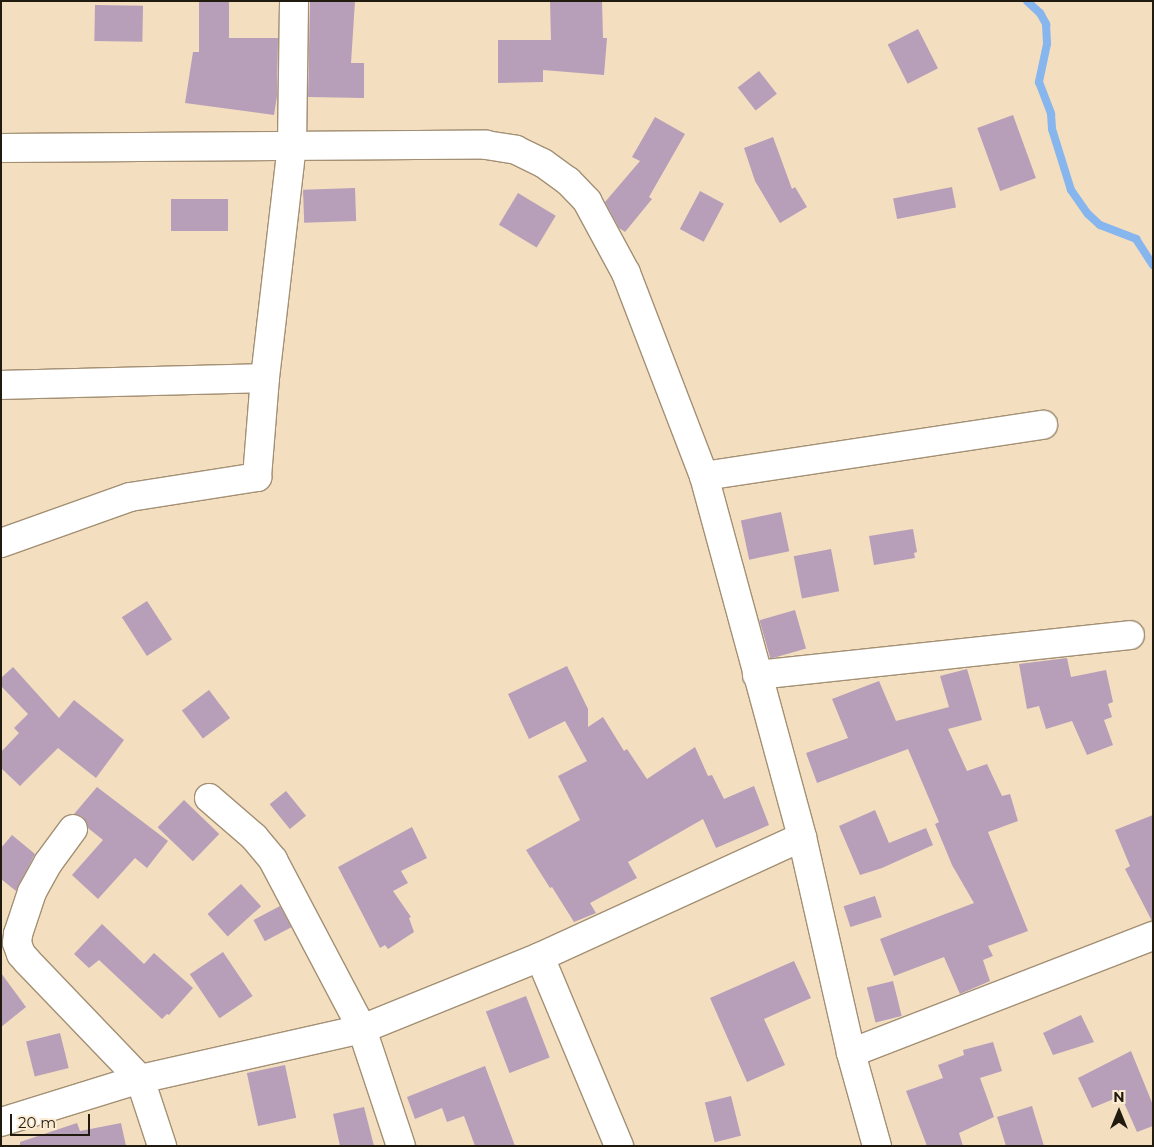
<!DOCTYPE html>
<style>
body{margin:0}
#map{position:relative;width:1154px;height:1147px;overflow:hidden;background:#f3dec0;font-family:Montserrat,sans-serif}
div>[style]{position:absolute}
.stream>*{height:8px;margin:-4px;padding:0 4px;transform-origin:4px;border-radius:4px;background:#87b5ed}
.building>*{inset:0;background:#b79fb9;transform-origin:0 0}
.roads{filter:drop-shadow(1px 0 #a39074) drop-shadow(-1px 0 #a39074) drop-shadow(0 1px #a39074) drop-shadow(0 -1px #a39074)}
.minor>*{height:28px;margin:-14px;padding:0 14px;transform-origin:14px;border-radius:14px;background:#fff}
span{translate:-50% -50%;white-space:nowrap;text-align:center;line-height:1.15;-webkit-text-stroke:4px #fdecd4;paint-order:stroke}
.frame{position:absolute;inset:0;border:2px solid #211a0f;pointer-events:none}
.north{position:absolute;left:1094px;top:1087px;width:50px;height:50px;-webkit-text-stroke:4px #fdecd4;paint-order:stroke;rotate:0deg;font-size:14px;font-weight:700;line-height:20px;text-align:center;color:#211a0f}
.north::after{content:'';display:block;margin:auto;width:18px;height:22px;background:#211a0f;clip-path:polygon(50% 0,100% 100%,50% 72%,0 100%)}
.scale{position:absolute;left:10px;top:1114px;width:80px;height:22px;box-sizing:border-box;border:2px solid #211a0f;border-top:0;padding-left:6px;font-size:15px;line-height:18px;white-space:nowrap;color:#211a0f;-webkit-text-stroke:4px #fdecd4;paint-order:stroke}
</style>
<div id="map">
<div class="stream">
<div style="left:1027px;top:1px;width:18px;rotate:43deg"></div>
<div style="left:1040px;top:13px;width:13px;rotate:61deg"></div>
<div style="left:1046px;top:24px;width:20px;rotate:87deg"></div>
<div style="left:1047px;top:44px;width:39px;rotate:102deg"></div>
<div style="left:1039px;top:82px;width:34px;rotate:69deg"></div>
<div style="left:1051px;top:114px;width:15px;rotate:86deg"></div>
<div style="left:1052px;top:129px;width:64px;rotate:72.7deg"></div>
<div style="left:1071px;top:190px;width:29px;rotate:55deg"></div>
<div style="left:1088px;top:214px;width:16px;rotate:43deg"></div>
<div style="left:1100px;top:225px;width:39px;rotate:21deg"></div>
<div style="left:1136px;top:239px;width:31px;rotate:57deg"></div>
</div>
<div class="building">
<div style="clip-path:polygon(199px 1px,229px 1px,229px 38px,278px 38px,277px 96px,274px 115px,185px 103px,193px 52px,199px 52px)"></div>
<div style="clip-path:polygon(310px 1px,355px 1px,351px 63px,364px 63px,364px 98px,308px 97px)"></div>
<div style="clip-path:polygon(550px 1px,602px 1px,603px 38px,607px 38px,604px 75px,543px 70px,543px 82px,498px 83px,498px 40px,551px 40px)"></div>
<div style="left:95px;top:5px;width:48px;height:36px;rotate:1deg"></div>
<div style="left:918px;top:29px;width:44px;height:34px;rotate:63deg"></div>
<div style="left:759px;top:71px;width:29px;height:27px;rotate:52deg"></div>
<div style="left:1013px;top:115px;width:67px;height:38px;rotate:70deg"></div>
<div style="clip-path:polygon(655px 117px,685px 134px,649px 197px,652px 199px,625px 232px,619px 228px,605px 202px,640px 161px,632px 157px)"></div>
<div style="clip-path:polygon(773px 137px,792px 189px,795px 187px,807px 207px,780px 223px,755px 181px,744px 148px)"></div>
<div style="left:952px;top:187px;width:21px;height:60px;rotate:79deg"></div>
<div style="left:355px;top:188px;width:33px;height:52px;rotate:88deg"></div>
<div style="left:700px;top:191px;width:27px;height:43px;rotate:28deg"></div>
<div style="left:518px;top:193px;width:44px;height:37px;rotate:31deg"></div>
<div style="left:171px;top:199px;width:57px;height:32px"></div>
<div style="left:781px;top:512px;width:40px;height:41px;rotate:78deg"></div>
<div style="clip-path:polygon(913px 529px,917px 552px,914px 553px,915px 558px,874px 565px,869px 536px)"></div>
<div style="left:831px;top:549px;width:43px;height:38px;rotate:79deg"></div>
<div style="left:147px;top:601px;width:46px;height:30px;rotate:57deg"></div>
<div style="left:795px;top:610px;width:40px;height:37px;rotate:74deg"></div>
<div style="clip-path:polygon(1067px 658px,1071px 677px,1106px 670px,1113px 702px,1108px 704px,1112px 717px,1104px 720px,1113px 745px,1087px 755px,1072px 721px,1046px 729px,1039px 706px,1027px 709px,1019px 664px)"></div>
<div style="clip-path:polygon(567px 666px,588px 709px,588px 727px,603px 717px,624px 751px,627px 749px,647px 779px,695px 747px,708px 776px,712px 775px,724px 799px,754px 786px,769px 825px,716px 848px,703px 819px,628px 862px,637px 878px,590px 903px,596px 913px,574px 922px,552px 887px,550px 888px,526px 850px,580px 820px,558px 776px,587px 761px,565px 721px,529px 739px,508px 694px)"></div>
<div style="clip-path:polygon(13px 667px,59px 718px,74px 700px,124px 740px,96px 778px,58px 748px,20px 786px,1px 768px,1px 752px,19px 733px,14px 728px,28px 714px,1px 686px,1px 678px)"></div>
<div style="clip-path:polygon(967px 669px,982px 720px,948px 729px,967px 771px,987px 764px,1002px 796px,1010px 794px,1018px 821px,988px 832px,1028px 931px,988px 946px,993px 956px,983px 960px,990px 981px,960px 994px,944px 957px,894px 976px,880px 939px,974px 903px,952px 865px,935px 824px,939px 822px,908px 749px,817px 783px,806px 753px,848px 738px,832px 699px,879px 681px,896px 721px,949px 707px,940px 676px)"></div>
<div style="left:209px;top:690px;width:35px;height:34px;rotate:53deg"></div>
<div style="clip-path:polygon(97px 787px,168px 841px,147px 868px,135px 858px,98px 899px,72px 875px,103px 840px,88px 828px,83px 817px,74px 814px)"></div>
<div style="left:286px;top:791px;width:32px;height:21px;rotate:51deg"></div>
<div style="left:184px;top:800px;width:49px;height:38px;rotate:44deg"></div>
<div style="clip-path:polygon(875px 810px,889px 843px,926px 828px,933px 845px,882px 868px,860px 875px,839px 826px)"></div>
<div style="clip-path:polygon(1153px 815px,1153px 921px,1152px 921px,1125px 869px,1130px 866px,1115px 830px)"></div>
<div style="clip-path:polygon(412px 827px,427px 858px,401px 871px,408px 883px,393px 891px,411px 917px,409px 918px,414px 932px,388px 949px,385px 945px,380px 948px,338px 867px)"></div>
<div style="clip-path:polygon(12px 835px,35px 854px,16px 891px,1px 879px,1px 848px)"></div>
<div style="left:241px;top:884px;width:30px;height:45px;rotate:48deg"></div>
<div style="left:875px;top:896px;width:22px;height:33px;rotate:72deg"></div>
<div style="left:280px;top:906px;width:24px;height:30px;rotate:62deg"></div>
<div style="clip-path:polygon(102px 924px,144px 964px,154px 953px,193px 988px,169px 1015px,167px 1014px,162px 1019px,99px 960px,89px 968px,74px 954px)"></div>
<div style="left:223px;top:952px;width:53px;height:40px;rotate:56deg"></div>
<div style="clip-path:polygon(794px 961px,811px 998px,764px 1019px,785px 1065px,747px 1082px,710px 998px)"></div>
<div style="clip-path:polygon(1px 973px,26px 1007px,1px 1027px)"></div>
<div style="left:893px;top:981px;width:36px;height:27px;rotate:76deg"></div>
<div style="left:526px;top:996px;width:66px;height:43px;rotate:69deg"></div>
<div style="clip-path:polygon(1081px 1015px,1094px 1042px,1053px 1055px,1043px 1033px)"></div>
<div style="left:60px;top:1033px;width:36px;height:35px;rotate:76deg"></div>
<div style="clip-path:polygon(993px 1042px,1002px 1071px,980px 1078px,994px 1117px,959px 1133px,963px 1146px,927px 1146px,906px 1091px,943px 1078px,938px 1065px,964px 1055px,963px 1050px)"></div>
<div style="clip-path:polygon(1131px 1051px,1153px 1105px,1153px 1126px,1137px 1132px,1121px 1096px,1092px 1108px,1078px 1078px)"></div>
<div style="left:285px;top:1065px;width:54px;height:39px;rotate:78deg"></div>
<div style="clip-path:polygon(485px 1066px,515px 1146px,475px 1146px,464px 1116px,447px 1122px,442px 1108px,415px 1119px,407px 1097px)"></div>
<div style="left:731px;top:1096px;width:41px;height:27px;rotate:76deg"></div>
<div style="clip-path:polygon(1032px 1106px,1044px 1146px,1006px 1146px,997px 1117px)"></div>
<div style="clip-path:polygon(364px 1107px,374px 1146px,340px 1146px,333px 1114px)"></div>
<div style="clip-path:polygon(77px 1123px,80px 1131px,121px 1123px,126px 1146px,20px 1146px,20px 1142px)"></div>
</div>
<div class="roads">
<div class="minor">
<div style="left:1px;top:148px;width:485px;rotate:-0.4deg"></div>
<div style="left:486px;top:145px;width:30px;rotate:9deg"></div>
<div style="left:516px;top:150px;width:30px;rotate:26deg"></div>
<div style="left:543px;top:163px;width:31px;rotate:36deg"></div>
<div style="left:568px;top:181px;width:28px;rotate:46deg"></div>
<div style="left:587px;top:201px;width:82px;rotate:61.6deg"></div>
<div style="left:626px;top:273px;width:217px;rotate:69deg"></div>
<div style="left:704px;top:476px;width:374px;rotate:74.8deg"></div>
<div style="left:802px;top:837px;width:221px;rotate:77.2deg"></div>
<div style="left:851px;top:1053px;width:97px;rotate:74.4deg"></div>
<div style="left:1px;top:385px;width:264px;rotate:-1.5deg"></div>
<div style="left:704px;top:476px;width:343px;rotate:-8.6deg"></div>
<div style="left:1px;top:543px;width:137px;rotate:-19.6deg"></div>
<div style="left:130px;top:497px;width:129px;rotate:-8.9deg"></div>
<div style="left:257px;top:477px;width:99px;rotate:-85.4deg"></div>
<div style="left:265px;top:378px;width:234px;rotate:-83.4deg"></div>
<div style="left:292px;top:146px;width:145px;rotate:-89.2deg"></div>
<div style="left:757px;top:675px;width:375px;rotate:-6.1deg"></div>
<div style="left:209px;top:798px;width:60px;rotate:40.9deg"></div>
<div style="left:254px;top:837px;width:30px;rotate:50deg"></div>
<div style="left:273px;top:860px;width:191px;rotate:62.2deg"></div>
<div style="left:362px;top:1029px;width:123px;rotate:71.6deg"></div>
<div style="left:73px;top:829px;width:42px;rotate:126.3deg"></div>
<div style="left:48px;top:863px;width:33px;rotate:119deg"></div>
<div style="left:32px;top:892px;width:44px;rotate:108.4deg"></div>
<div style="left:18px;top:934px;width:9px;rotate:96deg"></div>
<div style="left:17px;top:943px;width:12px;rotate:70deg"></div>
<div style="left:21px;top:954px;width:9px;rotate:49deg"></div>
<div style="left:27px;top:961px;width:163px;rotate:46.2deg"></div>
<div style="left:140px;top:1079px;width:71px;rotate:71.8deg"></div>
<div style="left:540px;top:957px;width:205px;rotate:67.3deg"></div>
<div style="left:851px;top:1053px;width:324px;rotate:-21.2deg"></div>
<div style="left:1px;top:1122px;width:145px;rotate:-17.2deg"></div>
<div style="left:140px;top:1079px;width:228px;rotate:-12.7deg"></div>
<div style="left:362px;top:1029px;width:192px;rotate:-22deg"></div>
<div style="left:540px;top:957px;width:288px;rotate:-24.6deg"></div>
</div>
</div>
<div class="frame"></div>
<div class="north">N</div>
<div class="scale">20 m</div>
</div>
